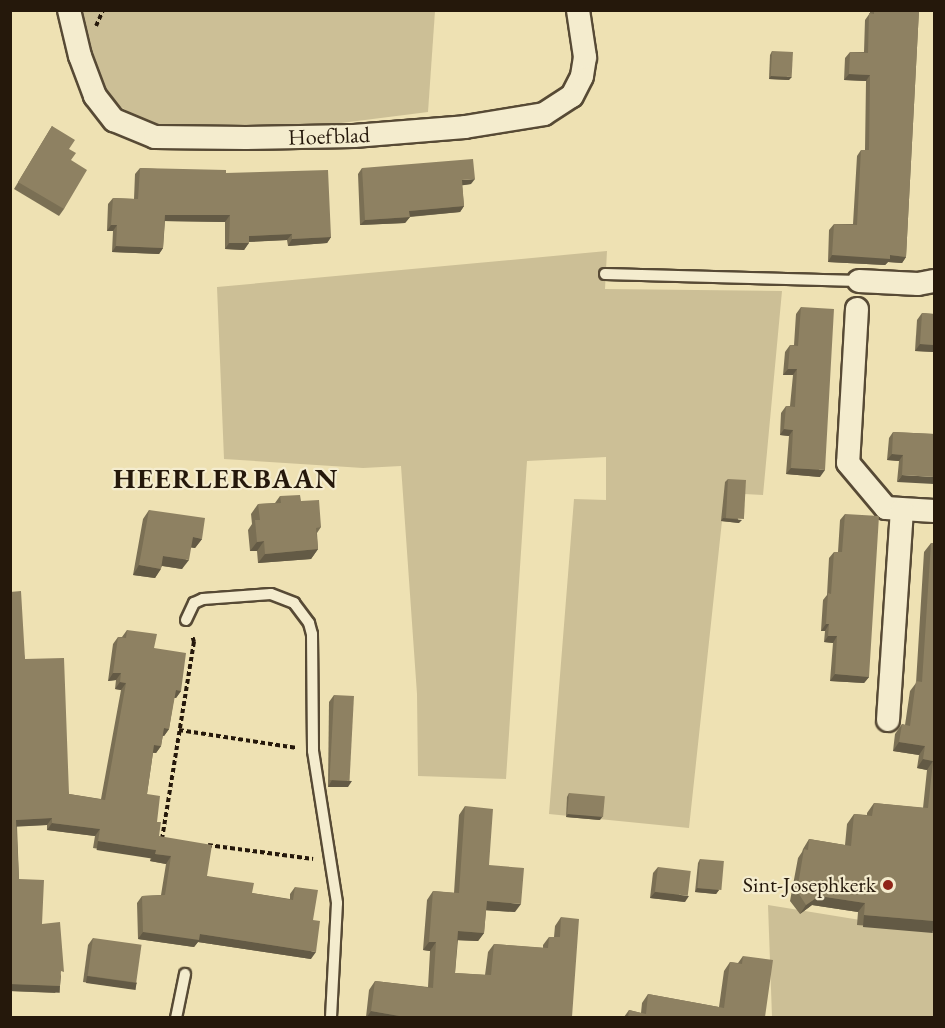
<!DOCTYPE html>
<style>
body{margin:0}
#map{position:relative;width:945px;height:1028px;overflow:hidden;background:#eee1b3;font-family:"EB Garamond",serif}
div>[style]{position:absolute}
.green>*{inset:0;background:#ccbf96}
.path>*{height:4px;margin-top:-2px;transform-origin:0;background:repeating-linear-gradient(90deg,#25180b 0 4.5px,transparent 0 7.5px)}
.roads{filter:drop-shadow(2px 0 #574a35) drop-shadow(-2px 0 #574a35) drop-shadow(0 2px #574a35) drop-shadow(0 -2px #574a35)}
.lane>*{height:10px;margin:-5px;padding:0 5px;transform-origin:5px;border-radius:5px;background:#f4ecce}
.street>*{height:22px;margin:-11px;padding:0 11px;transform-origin:11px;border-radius:11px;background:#f4ecce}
.wall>*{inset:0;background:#7a6f54}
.shaded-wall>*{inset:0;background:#635a45;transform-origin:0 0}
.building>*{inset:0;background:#8e8162;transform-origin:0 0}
.dots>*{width:16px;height:16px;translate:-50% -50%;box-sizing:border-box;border:3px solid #f4ecce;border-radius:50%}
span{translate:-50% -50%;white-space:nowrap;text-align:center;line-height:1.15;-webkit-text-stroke:4.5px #f4ecce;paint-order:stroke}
.street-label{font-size:22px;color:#25180b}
.poi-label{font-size:22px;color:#25180b}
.right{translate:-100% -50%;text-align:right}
.district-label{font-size:28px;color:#25180b;font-weight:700;letter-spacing:1.5px}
.frame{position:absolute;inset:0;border:12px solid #25180b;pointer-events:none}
</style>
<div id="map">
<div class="green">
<div style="clip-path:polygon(77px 11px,435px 11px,428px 112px,294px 129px,146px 124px,108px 98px)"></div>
<div style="clip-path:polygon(607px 251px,605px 289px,782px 291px,763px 495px,725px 493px,689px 828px,549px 814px,574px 499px,606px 500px,606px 457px,527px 461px,506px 779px,418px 776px,417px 694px,401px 466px,363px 468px,224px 459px,217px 287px)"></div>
<div style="clip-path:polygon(768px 905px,934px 932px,934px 1017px,772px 1017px)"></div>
</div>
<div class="path">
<div style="left:96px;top:26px;width:17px;rotate:-66deg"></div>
<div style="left:179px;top:730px;width:118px;rotate:8.7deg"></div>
<div style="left:162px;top:839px;width:200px;rotate:-80.8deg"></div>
<div style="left:194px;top:642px;width:7px;rotate:-106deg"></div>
<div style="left:208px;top:845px;width:106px;rotate:7.6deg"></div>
</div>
<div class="roads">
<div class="lane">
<div style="left:605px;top:274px;width:254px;rotate:1.6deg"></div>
<div style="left:186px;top:620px;width:19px;rotate:-65deg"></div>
<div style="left:194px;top:603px;width:10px;rotate:-24deg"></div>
<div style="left:203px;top:599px;width:68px;rotate:-4.2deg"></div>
<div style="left:271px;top:594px;width:25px;rotate:21deg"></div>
<div style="left:294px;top:603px;width:25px;rotate:53deg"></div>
<div style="left:309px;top:623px;width:11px;rotate:75deg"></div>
<div style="left:312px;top:634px;width:117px;rotate:89.5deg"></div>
<div style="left:313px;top:751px;width:154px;rotate:81deg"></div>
<div style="left:337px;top:903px;width:115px;rotate:93deg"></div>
<div style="left:176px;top:1018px;width:45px;rotate:-78.4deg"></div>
</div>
<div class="street">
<div style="left:69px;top:10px;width:47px;rotate:76.6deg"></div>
<div style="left:80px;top:56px;width:43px;rotate:69.4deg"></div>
<div style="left:95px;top:96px;width:31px;rotate:52deg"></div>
<div style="left:114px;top:120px;width:44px;rotate:22.5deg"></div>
<div style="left:155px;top:137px;width:91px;rotate:0.6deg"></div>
<div style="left:246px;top:138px;width:108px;rotate:-1.1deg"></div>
<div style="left:354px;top:136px;width:111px;rotate:-4.6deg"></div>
<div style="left:465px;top:127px;width:80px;rotate:-9.3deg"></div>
<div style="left:544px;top:114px;width:33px;rotate:-33deg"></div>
<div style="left:572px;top:96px;width:22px;rotate:-63deg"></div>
<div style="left:582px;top:76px;width:19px;rotate:-81deg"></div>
<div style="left:585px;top:57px;width:48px;rotate:-98.5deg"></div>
<div style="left:859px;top:281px;width:59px;rotate:2.9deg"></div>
<div style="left:918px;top:284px;width:16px;rotate:-11deg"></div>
<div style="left:857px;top:309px;width:154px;rotate:93.3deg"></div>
<div style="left:848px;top:463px;width:59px;rotate:49.8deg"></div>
<div style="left:886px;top:508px;width:48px;rotate:3.6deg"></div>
<div style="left:888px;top:720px;width:210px;rotate:-86.2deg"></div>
</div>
</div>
<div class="wall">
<div style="clip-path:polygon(870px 10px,919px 10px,906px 257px,902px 263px,888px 262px,885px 265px,828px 262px,829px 230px,834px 224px,853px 224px,857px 156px,861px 150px,865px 150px,866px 81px,844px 80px,845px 58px,850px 52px,864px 52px,865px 20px,870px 13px)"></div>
<div style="clip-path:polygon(772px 51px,789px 80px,769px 79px,770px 55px)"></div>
<div style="clip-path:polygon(52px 126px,69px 149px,71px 160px,64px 209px,59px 216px,14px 189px)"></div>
<div style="clip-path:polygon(140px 168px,226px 173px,331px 237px,327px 243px,288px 246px,287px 240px,249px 242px,244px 250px,225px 249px,225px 222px,165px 221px,163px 248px,159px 254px,112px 252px,113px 231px,107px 231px,108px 204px,113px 198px,134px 199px,135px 174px)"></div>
<div style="clip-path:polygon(362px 168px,471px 184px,462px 185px,464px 206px,460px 212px,410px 217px,405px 223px,360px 225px,358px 174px)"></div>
<div style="clip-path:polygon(801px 307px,820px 477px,786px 474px,789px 436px,780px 435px,781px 413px,786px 406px,790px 406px,793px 375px,783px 375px,785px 352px,790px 345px,794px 345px,796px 314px)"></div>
<div style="clip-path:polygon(922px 313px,934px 314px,934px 352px,915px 351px,917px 320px)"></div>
<div style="clip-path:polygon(893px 432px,934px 434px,897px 482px,899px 461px,887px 460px,889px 438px)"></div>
<div style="clip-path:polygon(728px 479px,739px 523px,721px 521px,725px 482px)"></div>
<div style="clip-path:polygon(280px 496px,301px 501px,321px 527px,317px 533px,318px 549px,311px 559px,258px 563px,257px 551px,250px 551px,248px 530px,252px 524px,251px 514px,258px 504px,275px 503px)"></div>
<div style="clip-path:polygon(149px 510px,202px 539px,195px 548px,191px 547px,182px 569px,162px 566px,155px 578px,133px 575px,143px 519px)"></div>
<div style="clip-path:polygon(845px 514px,869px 677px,864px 683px,830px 681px,833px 643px,824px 642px,825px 631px,821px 631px,823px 600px,827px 595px,829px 558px,834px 552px,838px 552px,840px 520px)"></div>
<div style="clip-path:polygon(931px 543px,934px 543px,934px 931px,857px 925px,858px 912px,812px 905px,800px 914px,790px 901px,798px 858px,802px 852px,803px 849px,809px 839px,845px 845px,847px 824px,854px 814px,867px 815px,867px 813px,874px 803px,923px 808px,927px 770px,917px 768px,919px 755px,893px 751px,895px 734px,902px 724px,905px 725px,910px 691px,916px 683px,924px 552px)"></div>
<div style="clip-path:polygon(10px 592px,25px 659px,69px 794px,101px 799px,121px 690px,115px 689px,116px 680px,108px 681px,113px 644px,118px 637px,122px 637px,127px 630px,154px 648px,181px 691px,176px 698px,174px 698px,169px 729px,164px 736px,163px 735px,161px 746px,156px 753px,153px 753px,147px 794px,157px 822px,159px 836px,207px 876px,252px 893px,290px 899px,290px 894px,295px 887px,313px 920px,311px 959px,198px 942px,194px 947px,138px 939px,137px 903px,142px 896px,161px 895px,166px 864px,150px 861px,151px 857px,93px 848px,95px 836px,47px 830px,47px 825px,17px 826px,19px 879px,42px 924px,61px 976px,60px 986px,55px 993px,10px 991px)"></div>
<div style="clip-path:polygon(334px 695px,348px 787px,328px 787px,329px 702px)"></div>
<div style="clip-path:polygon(569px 793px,600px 820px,566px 817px,567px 797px)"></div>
<div style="clip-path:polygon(465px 806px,489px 865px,515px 912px,486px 910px,484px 933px,478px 941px,458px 940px,455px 973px,485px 975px,488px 952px,494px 944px,543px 948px,543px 945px,549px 937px,554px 937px,555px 926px,561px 917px,572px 1017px,366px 1017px,369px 990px,375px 981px,428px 987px,430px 951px,423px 950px,427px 900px,433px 891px,454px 893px,459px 815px)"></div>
<div style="clip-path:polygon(700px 859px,719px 890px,716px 894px,695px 892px,698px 863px)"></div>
<div style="clip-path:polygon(658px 867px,685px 902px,650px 898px,653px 873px)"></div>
<div style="clip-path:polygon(93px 938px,137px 983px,133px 989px,83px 982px,88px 945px)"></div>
<div style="clip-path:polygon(743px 956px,765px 1017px,624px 1017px,629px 1010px,641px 1013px,642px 1003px,648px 994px,719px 1007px,724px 971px,730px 962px,738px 963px)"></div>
</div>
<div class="shaded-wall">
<div style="clip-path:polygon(849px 74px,870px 75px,866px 81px,844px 80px)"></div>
<div style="clip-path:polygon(771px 76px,792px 77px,789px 80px,769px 79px)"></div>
<div style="clip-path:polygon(475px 179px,471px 184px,458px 186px,462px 180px)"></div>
<div style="clip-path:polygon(464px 206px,460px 212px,405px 217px,409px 211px)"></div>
<div style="clip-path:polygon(165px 215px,230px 215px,225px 222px,161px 221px)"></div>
<div style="clip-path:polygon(410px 217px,405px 223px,360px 225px,365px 220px)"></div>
<div style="clip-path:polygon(111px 225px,117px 225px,113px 231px,107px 231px)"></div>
<div style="clip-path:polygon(292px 234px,287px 240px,244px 242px,249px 236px)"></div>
<div style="clip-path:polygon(331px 237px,327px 243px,288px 246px,292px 239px)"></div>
<div style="clip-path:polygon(229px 243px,249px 243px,244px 250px,225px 249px)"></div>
<div style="clip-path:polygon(116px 246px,163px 248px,159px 254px,112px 252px)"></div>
<div style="clip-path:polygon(832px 255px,890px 255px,906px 257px,902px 263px,888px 262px,885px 265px,828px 262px)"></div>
<div style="clip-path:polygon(920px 344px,934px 345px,934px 352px,915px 351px)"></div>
<div style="clip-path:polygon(788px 369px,797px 369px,793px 375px,783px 375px)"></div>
<div style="clip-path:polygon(784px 429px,793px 430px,789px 436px,780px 435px)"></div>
<div style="clip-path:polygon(892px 454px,903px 455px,899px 461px,887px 460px)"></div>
<div style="clip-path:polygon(791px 468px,825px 470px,820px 477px,786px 474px)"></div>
<div style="clip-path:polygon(902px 475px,934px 477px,934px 484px,897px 482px)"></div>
<div style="clip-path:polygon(723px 518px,742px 520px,739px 523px,721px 521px)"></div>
<div style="clip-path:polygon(193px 537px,202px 539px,195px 548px,186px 547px)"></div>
<div style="clip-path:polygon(264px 541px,257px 551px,250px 551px,257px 542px)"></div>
<div style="clip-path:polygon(318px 549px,311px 559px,258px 563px,265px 554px)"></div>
<div style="clip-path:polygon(163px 556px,189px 560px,182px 569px,157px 565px)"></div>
<div style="clip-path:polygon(139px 565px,161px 569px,155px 578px,133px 575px)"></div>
<div style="clip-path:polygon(826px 624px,829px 624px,825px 631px,821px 631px)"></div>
<div style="clip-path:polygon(828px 636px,837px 636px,833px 643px,824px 642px)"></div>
<div style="clip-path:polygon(113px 673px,121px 673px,116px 680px,108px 681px)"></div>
<div style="clip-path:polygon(835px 674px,869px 677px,864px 683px,830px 681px)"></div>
<div style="clip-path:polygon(120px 682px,126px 683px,121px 690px,115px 689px)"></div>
<div style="clip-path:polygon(176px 690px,181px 691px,176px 698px,171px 697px)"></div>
<div style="clip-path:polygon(164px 728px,169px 729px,164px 736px,159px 735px)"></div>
<div style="clip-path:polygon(899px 742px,925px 746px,919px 755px,893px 751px)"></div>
<div style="clip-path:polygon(154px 745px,161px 746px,156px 753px,149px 752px)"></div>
<div style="clip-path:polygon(923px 759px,933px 761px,927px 770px,917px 768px)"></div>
<div style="clip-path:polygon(332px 780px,352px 781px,348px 787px,328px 787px)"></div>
<div style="clip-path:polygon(568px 814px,603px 816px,600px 820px,566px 817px)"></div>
<div style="clip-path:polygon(52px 818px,47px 825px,11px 827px,16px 820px)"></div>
<div style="clip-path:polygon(52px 823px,100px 829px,95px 836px,47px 830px)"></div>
<div style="left:98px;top:841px;width:59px;height:9px;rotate:9deg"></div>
<div style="clip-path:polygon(155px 854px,171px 856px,166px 864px,150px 861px)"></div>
<div style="clip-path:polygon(697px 888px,719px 890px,716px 894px,695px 892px)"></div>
<div style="clip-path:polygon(655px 892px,689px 896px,685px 902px,650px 898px)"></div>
<div style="clip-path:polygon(819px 896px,865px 903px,858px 912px,812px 905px,800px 914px,806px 905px)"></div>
<div style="clip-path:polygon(487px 901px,521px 904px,515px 912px,481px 910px)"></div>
<div style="left:864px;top:915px;width:70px;height:12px;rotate:5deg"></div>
<div style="clip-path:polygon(458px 931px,484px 933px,478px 941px,452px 940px)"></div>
<div style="clip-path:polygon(143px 932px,200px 934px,316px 952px,311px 959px,198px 942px,194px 947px,138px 939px)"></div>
<div style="clip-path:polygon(429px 942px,436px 942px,430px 951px,423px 950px)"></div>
<div style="left:87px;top:976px;width:50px;height:7px;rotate:8deg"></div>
<div style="left:10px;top:984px;width:50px;height:7px;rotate:2deg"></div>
<div style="clip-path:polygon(371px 1011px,405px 1017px,367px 1017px)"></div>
</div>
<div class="building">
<div style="clip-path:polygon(874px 10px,919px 10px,906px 257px,890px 255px,890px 259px,832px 255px,834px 224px,857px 225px,861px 150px,869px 150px,870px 75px,849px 74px,850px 52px,868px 53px,869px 13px,874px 14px)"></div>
<div style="left:772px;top:51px;width:21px;height:25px;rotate:3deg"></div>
<div style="clip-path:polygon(52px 126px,75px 140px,69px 149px,76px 153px,71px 160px,87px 170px,64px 209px,18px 182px)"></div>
<div style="clip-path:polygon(473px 159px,475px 179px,462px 180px,464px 206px,409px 211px,410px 217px,365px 220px,362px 168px)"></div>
<div style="clip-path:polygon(140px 168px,226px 170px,226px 173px,328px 170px,331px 237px,292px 239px,292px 234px,249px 236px,249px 243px,229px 243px,230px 215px,165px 215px,163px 248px,116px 246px,117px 225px,111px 225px,113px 198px,138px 199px)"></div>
<div style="clip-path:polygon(801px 307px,834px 309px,825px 470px,791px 468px,793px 430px,784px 429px,786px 406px,795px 407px,797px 369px,788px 369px,790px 345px,798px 346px)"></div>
<div style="clip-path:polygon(922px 313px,934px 314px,934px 345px,920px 344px)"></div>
<div style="clip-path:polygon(893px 432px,934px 434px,934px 477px,902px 475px,903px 455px,892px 454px)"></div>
<div style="left:728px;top:479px;width:18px;height:39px;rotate:3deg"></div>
<div style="clip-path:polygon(300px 495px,301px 501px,319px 500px,321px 527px,316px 528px,318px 549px,265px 554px,264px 541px,257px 542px,255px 520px,260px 520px,258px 504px,281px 503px,280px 496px)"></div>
<div style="clip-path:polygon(149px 510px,205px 518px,202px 539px,193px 537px,189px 560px,163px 556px,161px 569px,139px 565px)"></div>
<div style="clip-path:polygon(845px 514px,879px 516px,869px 677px,835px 674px,837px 636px,828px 636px,829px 624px,826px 624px,828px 593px,831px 594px,834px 552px,842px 552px)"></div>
<div style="clip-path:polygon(931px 543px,934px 543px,934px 921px,864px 915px,865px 903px,819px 896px,806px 905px,797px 891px,804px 849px,808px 850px,809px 839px,851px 846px,854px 814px,872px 816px,874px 803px,928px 808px,933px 761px,923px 759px,925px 746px,899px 742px,902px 724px,910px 726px,916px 681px,922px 682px)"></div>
<div style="clip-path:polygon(21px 591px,25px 659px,64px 658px,69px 794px,105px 800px,126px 683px,120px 682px,121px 673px,113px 673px,118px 637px,126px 638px,127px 630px,157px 634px,154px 648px,186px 653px,181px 691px,176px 690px,169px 729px,164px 728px,161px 746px,154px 745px,147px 794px,160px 796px,157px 822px,161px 822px,159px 836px,212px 845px,207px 876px,254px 883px,252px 893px,293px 900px,295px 887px,318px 890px,313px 920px,320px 921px,316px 952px,200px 934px,199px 940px,143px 932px,142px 896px,165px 895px,171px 856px,155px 854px,156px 850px,98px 841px,100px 829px,52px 823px,52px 818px,16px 820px,19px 879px,44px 880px,42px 924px,60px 922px,64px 972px,61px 971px,60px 986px,10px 984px,10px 592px)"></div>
<div style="left:334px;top:695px;width:20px;height:85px;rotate:3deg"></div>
<div style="left:569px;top:793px;width:36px;height:21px;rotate:5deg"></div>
<div style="clip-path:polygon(465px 806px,493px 809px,489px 865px,524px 868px,521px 904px,487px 901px,484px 933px,458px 931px,455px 973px,491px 975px,494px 944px,548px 948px,549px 937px,560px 937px,561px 917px,579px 919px,572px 1017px,405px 1017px,371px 1011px,375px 981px,433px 988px,436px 942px,429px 942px,433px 891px,459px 893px)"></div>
<div style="left:700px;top:859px;width:24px;height:29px;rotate:5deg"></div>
<div style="left:658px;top:867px;width:33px;height:25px;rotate:7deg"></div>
<div style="left:93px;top:938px;width:49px;height:38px;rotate:8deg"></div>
<div style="clip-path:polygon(743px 956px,773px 960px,765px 1017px,628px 1017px,629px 1010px,646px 1014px,648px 994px,724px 1008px,730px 962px,742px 964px)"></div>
</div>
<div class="dots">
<div style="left:888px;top:885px;background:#8f2418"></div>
</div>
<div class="street-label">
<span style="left:329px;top:136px;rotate:-2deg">Hoefblad</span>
</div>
<div class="poi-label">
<span class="right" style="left:876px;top:885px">Sint-Josephkerk</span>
</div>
<div class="district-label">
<span style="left:226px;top:478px">HEERLERBAAN</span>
</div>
<div class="frame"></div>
</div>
